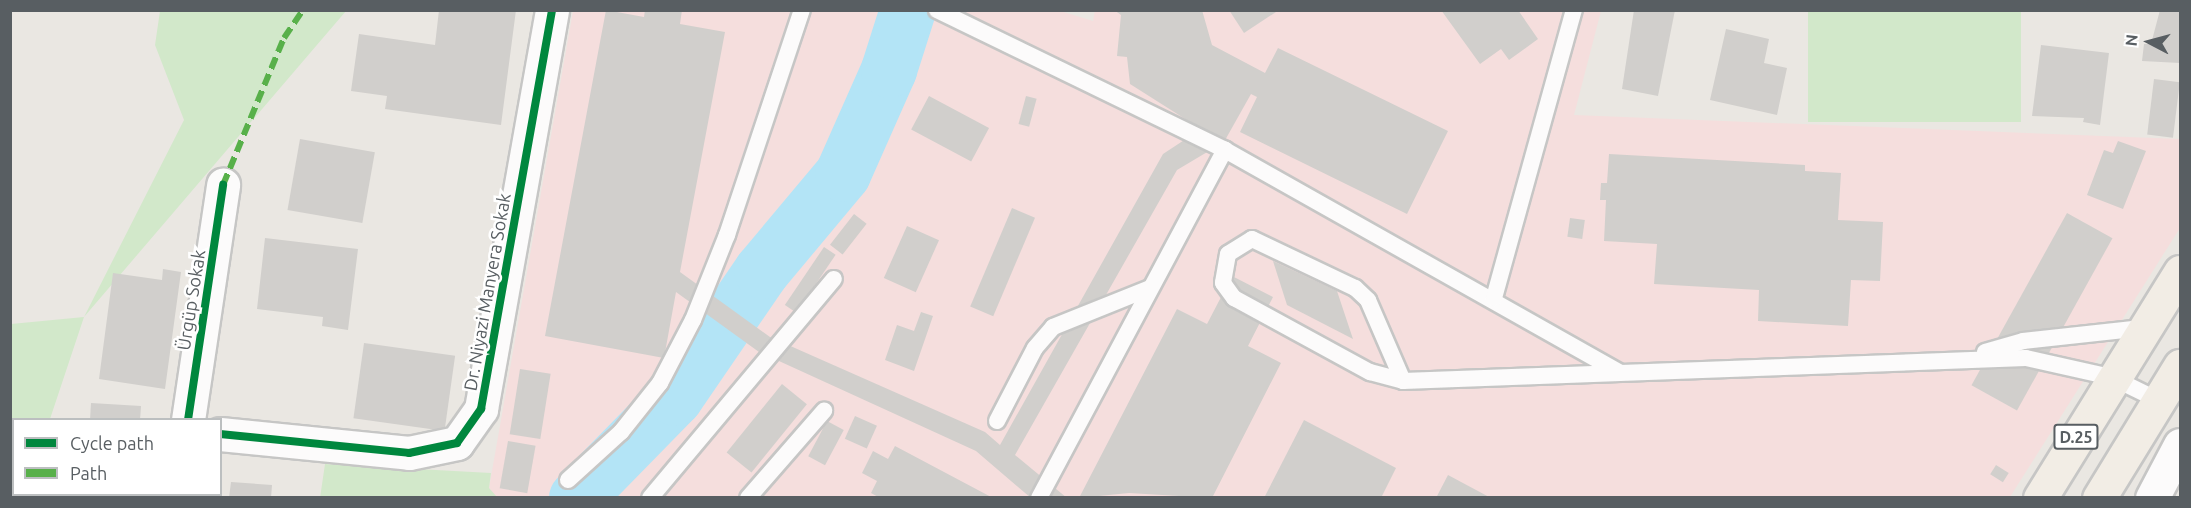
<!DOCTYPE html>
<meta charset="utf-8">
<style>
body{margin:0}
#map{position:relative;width:2191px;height:508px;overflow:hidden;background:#eae7e2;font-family:Ubuntu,sans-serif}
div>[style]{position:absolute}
.medical>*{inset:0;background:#f5dedd}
.green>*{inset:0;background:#d2e8ca;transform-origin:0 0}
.river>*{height:56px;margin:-28px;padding:0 28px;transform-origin:28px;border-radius:28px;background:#b3e4f6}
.building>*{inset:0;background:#d1cfcc;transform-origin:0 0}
.roads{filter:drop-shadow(2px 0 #c6c6c5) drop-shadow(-2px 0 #c6c6c5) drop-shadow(0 2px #c6c6c5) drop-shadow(0 -2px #c6c6c5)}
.service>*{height:16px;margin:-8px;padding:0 8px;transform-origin:8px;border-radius:8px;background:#fcfbfb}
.minor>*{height:33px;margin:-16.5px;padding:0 16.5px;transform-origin:16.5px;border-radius:16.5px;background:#fcfbfb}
.primary>*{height:33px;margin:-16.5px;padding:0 16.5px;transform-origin:16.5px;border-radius:16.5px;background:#f2ede5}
.quiet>*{height:6px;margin-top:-3px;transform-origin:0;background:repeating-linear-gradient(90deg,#58b04a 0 12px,transparent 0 18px)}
.cycleway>*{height:8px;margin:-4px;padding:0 4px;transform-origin:4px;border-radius:4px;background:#00873e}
span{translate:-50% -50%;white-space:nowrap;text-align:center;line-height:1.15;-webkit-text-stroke:5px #fff;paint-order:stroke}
.shield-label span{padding:2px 4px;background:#fff;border:2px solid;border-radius:4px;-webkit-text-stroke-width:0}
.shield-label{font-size:16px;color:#585e62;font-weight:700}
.street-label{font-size:18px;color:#585e62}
.frame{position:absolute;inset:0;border:12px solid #585e62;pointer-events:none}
.legend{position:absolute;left:12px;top:418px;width:210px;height:78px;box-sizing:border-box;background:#fff;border:2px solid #bcbfc0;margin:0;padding:8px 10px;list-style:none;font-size:18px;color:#585e62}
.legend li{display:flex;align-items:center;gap:12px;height:30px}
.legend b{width:30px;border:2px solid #bcbfc0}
.north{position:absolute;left:2119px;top:12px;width:60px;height:60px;-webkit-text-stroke:4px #fff;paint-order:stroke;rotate:276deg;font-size:16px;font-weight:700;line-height:24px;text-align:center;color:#585e62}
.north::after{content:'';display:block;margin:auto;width:21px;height:27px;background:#585e62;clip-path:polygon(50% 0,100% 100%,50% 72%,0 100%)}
</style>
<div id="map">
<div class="medical">
<div style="clip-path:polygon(1057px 10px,1093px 21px,1095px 10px,1601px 11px,1574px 115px,2180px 139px,2180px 228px,2010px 497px,497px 498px,489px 488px,573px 11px)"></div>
</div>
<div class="green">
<div style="clip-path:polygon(160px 11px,346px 11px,84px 317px,50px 419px,14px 420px,14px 494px,133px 497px,11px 498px,11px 324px,84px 317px,184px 120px,155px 45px)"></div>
<div style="left:1808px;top:11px;width:213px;height:111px"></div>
<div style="clip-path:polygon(325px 464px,491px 473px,489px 488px,497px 497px,320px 498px)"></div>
</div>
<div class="river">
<div style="left:577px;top:498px;width:140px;rotate:-45.6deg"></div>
<div style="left:675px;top:398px;width:154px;rotate:-55.6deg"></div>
<div style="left:762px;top:271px;width:126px;rotate:-50.1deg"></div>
<div style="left:843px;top:174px;width:114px;rotate:-66.1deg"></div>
<div style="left:889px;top:70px;width:63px;rotate:-72.4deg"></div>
</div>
<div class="building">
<div style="clip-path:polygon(439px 10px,516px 10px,501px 125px,385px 109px,387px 96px,351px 91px,359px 34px,435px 45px)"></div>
<div style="clip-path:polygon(606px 10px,644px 17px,645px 10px,682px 10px,680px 24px,725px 32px,680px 272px,770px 337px,985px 432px,1000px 445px,1163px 154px,1201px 129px,1130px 84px,1127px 57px,1117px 56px,1121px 15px,1114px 10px,1202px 10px,1212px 45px,1265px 73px,1278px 48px,1448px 131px,1407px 214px,1240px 132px,1257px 97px,1251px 94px,1224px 142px,1177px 170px,1015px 455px,1067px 498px,1031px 498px,976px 451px,759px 352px,676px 292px,664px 358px,545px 336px)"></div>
<div style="clip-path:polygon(1229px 10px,1279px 10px,1244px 33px)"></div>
<div style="clip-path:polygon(1441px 10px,1518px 10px,1538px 39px,1509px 60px,1501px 49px,1480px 64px)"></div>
<div style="clip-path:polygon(1634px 10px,1675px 10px,1658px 96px,1622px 89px)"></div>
<div style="clip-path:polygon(2160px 10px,2180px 10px,2180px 63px,2142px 61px,2144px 44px,2151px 44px)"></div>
<div style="clip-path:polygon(1726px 29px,1769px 39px,1764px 63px,1787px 68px,1777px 115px,1710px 100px)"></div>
<div style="clip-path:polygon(2041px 45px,2109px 53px,2100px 125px,2083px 122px,2084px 118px,2032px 116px)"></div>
<div style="left:2154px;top:79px;width:26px;height:56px;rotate:7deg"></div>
<div style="left:929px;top:96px;width:68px;height:38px;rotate:28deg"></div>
<div style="left:1026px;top:96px;width:11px;height:29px;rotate:15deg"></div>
<div style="left:300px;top:139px;width:76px;height:72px;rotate:10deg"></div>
<div style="clip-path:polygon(2118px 141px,2146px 151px,2123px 209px,2087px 195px,2104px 150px,2113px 153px)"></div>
<div style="clip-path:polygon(1609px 154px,1805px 165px,1805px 171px,1841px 173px,1838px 220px,1883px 222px,1880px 281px,1851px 280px,1848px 326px,1758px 321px,1759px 290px,1654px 284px,1657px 244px,1604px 241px,1606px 200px,1600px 200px,1601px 183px,1607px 183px)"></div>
<div style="left:1012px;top:208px;width:25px;height:107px;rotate:23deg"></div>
<div style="left:2067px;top:213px;width:52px;height:197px;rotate:29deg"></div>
<div style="left:854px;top:214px;width:16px;height:39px;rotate:38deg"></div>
<div style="left:1570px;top:218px;width:15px;height:19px;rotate:8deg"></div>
<div style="left:907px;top:226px;width:35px;height:57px;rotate:24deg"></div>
<div style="clip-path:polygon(265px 238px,358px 249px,348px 330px,322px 326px,323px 317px,257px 309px)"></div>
<div style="left:824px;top:247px;width:14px;height:70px;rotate:34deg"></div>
<div style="clip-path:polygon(1273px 261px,1337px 291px,1353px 339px,1287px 305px)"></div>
<div style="clip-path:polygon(163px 269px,181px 272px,165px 389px,99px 379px,113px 273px,162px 280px)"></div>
<div style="clip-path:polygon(1232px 276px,1273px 297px,1248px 346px,1281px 363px,1212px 498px,1129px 493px,1079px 498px,1177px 309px,1207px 324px)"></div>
<div style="clip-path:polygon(921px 312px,933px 316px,914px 371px,885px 360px,897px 325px,914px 331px)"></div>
<div style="left:364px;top:343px;width:92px;height:76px;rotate:8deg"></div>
<div style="left:520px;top:369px;width:31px;height:66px;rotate:9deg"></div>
<div style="left:782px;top:384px;width:32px;height:88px;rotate:39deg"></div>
<div style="clip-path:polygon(91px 403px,141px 406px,140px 420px,90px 420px)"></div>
<div style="left:855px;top:416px;width:24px;height:25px;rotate:24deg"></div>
<div style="clip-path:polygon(1304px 420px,1396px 468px,1381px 498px,1264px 498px)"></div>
<div style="left:827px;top:421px;width:19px;height:40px;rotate:28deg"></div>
<div style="left:508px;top:441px;width:28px;height:48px;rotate:10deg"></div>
<div style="clip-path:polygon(895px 446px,993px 498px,880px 498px,871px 493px,877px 481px,862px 473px,873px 451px,888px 459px)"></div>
<div style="left:1996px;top:465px;width:15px;height:11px;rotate:32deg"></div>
<div style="clip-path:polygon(1448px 475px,1491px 498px,1436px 498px)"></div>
<div style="clip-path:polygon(231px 482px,272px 485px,271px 498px,229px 498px)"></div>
</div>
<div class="roads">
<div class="service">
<div style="left:937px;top:10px;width:320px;rotate:25.9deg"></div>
<div style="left:1225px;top:150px;width:452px;rotate:29.4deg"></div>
<div style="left:1494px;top:298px;width:299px;rotate:-74.5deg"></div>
<div style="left:1985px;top:352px;width:40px;rotate:-16deg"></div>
<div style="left:2023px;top:341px;width:120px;rotate:-6.2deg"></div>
<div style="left:1403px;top:381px;width:88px;rotate:-113.4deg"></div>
<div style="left:1368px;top:300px;width:18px;rotate:-137deg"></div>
<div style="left:1355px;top:288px;width:114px;rotate:-154.6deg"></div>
<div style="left:1252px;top:239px;width:28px;rotate:148deg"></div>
<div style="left:1228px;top:254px;width:29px;rotate:100deg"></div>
<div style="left:1223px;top:283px;width:19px;rotate:54deg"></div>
<div style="left:1234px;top:298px;width:155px;rotate:28.6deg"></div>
<div style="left:1370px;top:372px;width:34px;rotate:15deg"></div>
<div style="left:1403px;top:381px;width:623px;rotate:-2.11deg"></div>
<div style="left:2026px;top:358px;width:87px;rotate:12.6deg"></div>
<div style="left:2111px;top:377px;width:52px;rotate:26.1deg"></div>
<div style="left:997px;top:421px;width:82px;rotate:-62.5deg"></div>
<div style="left:1035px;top:348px;width:28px;rotate:-49deg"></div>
<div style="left:1053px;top:327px;width:105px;rotate:-21.9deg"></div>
<div style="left:568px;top:480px;width:72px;rotate:-42.2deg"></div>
<div style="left:621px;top:432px;width:63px;rotate:-51.5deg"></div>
<div style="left:660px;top:383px;width:71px;rotate:-62.4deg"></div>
<div style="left:693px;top:320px;width:92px;rotate:-68.2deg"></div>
<div style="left:727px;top:235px;width:237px;rotate:-71.6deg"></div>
<div style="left:650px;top:498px;width:286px;rotate:-50deg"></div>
<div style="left:748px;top:498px;width:116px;rotate:-48.9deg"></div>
<div style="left:1039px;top:498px;width:395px;rotate:-61.9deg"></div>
</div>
<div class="minor">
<div style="left:188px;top:420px;width:238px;rotate:-81.5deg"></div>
<div style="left:220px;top:434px;width:190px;rotate:5.7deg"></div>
<div style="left:409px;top:453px;width:49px;rotate:-11.8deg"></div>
<div style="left:457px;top:443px;width:42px;rotate:-54.8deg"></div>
<div style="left:481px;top:409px;width:405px;rotate:-79.9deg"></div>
<div style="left:173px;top:498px;width:4px;rotate:-76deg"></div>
<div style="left:2152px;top:498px;width:60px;rotate:-62.2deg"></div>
</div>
<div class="primary">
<div style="left:2040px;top:498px;width:266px;rotate:-58.2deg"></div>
<div style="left:2099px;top:498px;width:155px;rotate:-58.5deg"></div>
</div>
</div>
<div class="quiet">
<div style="left:223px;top:185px;width:159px;rotate:-67.5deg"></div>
<div style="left:284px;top:38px;width:34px;rotate:-56deg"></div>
</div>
<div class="cycleway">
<div style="left:188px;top:420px;width:238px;rotate:-81.5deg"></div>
<div style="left:220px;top:434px;width:190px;rotate:5.7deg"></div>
<div style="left:409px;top:453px;width:49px;rotate:-11.8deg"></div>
<div style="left:457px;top:443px;width:42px;rotate:-54.8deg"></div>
<div style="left:481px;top:409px;width:405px;rotate:-79.9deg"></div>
</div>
<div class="shield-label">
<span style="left:2076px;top:437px">D.25</span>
</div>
<div class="street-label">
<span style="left:487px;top:292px;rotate:-80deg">Dr. Niyazi Manyera Sokak</span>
<span style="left:191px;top:300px;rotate:-81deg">Ürgüp Sokak</span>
</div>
<div class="frame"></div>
<ul class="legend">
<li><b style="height:8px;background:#00873e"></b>Cycle path</li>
<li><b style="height:8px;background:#58b04a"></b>Path</li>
</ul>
<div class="north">N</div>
</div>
